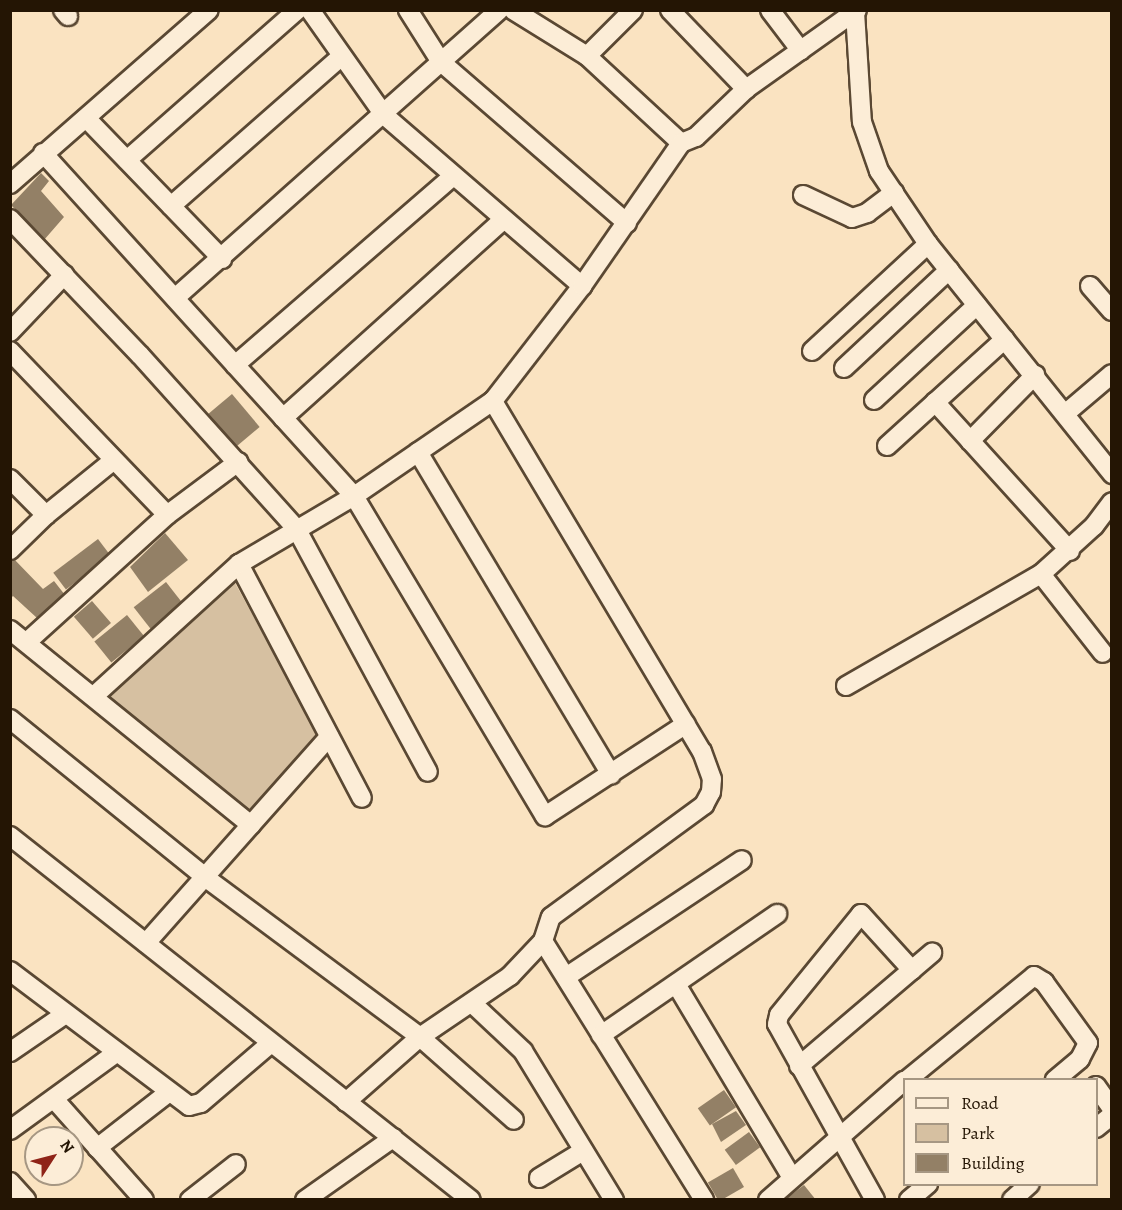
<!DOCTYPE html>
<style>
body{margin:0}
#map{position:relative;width:1122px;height:1210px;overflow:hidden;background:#fae3c1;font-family:Alegreya,serif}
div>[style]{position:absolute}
.green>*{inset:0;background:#d6c0a1}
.building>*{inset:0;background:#938066;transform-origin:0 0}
.roads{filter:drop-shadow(2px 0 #5a4833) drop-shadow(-2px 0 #5a4833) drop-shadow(0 2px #5a4833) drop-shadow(0 -2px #5a4833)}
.minor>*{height:18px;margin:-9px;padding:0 9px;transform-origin:9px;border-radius:9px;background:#fcedd7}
span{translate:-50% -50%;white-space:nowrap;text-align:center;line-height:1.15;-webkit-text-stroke:4.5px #fcedd7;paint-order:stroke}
.frame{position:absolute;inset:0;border:12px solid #241504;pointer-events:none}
.legend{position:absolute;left:903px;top:1078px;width:195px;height:108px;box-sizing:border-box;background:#fcedd7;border:2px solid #a69783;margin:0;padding:8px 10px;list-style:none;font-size:18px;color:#241504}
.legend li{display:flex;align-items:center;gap:12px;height:30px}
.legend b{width:30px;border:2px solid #a69783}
.north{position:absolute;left:24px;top:1126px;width:60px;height:60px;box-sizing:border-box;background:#fcedd7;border:2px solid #a69783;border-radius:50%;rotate:54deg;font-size:16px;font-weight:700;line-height:24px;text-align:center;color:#241504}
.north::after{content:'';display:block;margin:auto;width:21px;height:27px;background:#8f2418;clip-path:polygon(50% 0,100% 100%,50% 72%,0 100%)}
</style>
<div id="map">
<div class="green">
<div style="clip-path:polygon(235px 583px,320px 738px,251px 816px,103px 695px)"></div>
</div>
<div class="building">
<div style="clip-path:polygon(41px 173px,49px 181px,41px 191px,64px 217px,44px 240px,11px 205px)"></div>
<div style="left:232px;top:394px;width:43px;height:35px;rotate:50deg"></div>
<div style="clip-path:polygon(165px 533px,188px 560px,148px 592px,130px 567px)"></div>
<div style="left:98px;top:539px;width:21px;height:56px;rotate:53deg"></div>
<div style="clip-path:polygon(12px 557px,43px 589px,54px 581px,65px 595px,37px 618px,13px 596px,10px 599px)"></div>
<div style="left:166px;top:582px;width:28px;height:41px;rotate:52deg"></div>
<div style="left:92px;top:601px;width:29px;height:24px;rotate:49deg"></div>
<div style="left:127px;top:615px;width:27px;height:42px;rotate:51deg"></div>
<div style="left:724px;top:1090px;width:21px;height:32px;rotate:55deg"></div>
<div style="clip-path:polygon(736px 1111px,746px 1125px,721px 1142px,712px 1124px)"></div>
<div style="left:749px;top:1132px;width:19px;height:30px;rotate:54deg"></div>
<div style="left:733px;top:1168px;width:22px;height:29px;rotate:60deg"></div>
<div style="clip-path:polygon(804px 1185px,816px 1200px,787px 1198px)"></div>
</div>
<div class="roads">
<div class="minor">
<div style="left:63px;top:10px;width:8px;rotate:50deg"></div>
<div style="left:310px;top:10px;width:128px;rotate:54.8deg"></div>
<div style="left:384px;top:115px;width:262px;rotate:40.8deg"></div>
<div style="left:408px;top:10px;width:62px;rotate:57.6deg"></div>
<div style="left:441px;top:62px;width:246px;rotate:40.9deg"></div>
<div style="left:513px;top:10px;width:87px;rotate:31.9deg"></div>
<div style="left:587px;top:56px;width:128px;rotate:42.8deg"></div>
<div style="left:681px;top:143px;width:16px;rotate:-22deg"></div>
<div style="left:696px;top:137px;width:69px;rotate:-43.8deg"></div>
<div style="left:746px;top:89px;width:136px;rotate:-35.4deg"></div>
<div style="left:670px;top:10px;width:110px;rotate:46.1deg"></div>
<div style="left:770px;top:10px;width:51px;rotate:52.9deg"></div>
<div style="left:855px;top:12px;width:110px;rotate:86.4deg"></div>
<div style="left:862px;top:122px;width:52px;rotate:70.9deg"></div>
<div style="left:879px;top:171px;width:88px;rotate:56.1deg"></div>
<div style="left:928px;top:244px;width:295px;rotate:51.3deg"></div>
<div style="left:587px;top:56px;width:65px;rotate:-45deg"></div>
<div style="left:86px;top:118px;width:196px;rotate:46deg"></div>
<div style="left:43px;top:153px;width:463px;rotate:47.8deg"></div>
<div style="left:354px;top:496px;width:373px;rotate:59.2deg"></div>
<div style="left:545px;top:816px;width:168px;rotate:-33.1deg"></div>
<div style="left:127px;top:160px;width:227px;rotate:-41.4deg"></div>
<div style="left:10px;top:184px;width:264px;rotate:-41.2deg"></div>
<div style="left:803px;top:195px;width:54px;rotate:25.1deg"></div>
<div style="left:852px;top:218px;width:16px;rotate:-18deg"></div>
<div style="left:867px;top:213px;width:34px;rotate:-37deg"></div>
<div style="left:171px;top:206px;width:227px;rotate:-41.3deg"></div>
<div style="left:10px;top:219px;width:188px;rotate:46.3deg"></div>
<div style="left:140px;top:355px;width:233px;rotate:48deg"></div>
<div style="left:296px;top:528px;width:277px;rotate:61.6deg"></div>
<div style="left:1090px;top:286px;width:33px;rotate:49deg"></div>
<div style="left:175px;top:298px;width:433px;rotate:-41.6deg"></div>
<div style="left:10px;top:332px;width:79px;rotate:-46.5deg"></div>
<div style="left:10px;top:351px;width:227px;rotate:46.2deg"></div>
<div style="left:812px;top:351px;width:158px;rotate:-42.7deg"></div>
<div style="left:235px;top:365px;width:289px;rotate:-40.9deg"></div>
<div style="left:844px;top:368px;width:144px;rotate:-43deg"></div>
<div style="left:874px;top:400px;width:140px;rotate:-42.7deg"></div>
<div style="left:935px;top:402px;width:201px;rotate:47.8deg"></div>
<div style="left:1066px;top:413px;width:60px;rotate:-40.3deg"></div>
<div style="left:283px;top:418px;width:297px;rotate:-42deg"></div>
<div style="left:970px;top:441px;width:93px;rotate:-45.4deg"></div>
<div style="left:887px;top:446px;width:159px;rotate:-42.2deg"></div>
<div style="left:418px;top:452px;width:376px;rotate:59.1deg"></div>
<div style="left:10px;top:479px;width:51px;rotate:45deg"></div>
<div style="left:10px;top:550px;width:50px;rotate:-44.2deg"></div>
<div style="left:46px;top:515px;width:87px;rotate:-39deg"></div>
<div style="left:239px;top:564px;width:264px;rotate:62.3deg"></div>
<div style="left:1041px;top:574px;width:100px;rotate:51.9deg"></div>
<div style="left:10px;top:630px;width:310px;rotate:39deg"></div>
<div style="left:28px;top:641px;width:188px;rotate:-42.2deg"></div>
<div style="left:167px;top:515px;width:89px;rotate:-36.7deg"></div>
<div style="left:846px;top:686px;width:225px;rotate:-29.9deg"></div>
<div style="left:1041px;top:574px;width:72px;rotate:-42.2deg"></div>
<div style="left:1094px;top:526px;width:30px;rotate:-53deg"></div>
<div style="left:95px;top:695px;width:195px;rotate:-42.3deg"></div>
<div style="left:239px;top:564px;width:134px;rotate:-30.6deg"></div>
<div style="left:354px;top:496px;width:168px;rotate:-34.4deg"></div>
<div style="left:493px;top:401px;width:145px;rotate:-52.3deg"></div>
<div style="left:582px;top:286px;width:174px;rotate:-55.3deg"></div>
<div style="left:10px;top:719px;width:252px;rotate:39deg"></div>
<div style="left:206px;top:878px;width:267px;rotate:36.6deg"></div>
<div style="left:420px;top:1037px;width:125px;rotate:41.4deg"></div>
<div style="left:10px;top:836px;width:587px;rotate:38.29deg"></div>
<div style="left:543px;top:941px;width:305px;rotate:58.1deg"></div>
<div style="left:146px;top:943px;width:276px;rotate:-48.4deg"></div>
<div style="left:10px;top:971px;width:224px;rotate:37deg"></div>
<div style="left:189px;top:1106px;width:12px;rotate:-14deg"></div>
<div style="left:201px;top:1103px;width:92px;rotate:-40.6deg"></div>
<div style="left:566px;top:977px;width:211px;rotate:-33.6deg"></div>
<div style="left:676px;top:984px;width:226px;rotate:59.1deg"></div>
<div style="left:473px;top:1004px;width:69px;rotate:43.2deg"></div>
<div style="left:523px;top:1051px;width:175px;rotate:58.6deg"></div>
<div style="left:601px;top:1035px;width:214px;rotate:-34.5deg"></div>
<div style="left:10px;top:1052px;width:65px;rotate:-34.4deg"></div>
<div style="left:799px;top:1066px;width:175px;rotate:-40.4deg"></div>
<div style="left:907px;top:1080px;width:164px;rotate:-39.3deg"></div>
<div style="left:1034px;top:976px;width:12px;rotate:31deg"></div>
<div style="left:1044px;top:982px;width:75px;rotate:54.2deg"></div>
<div style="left:1088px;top:1043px;width:18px;rotate:117deg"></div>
<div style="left:1080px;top:1059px;width:33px;rotate:140deg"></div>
<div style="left:1096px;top:1086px;width:28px;rotate:55deg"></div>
<div style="left:54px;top:1099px;width:135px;rotate:48.3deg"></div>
<div style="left:346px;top:1102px;width:98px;rotate:-41.3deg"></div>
<div style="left:420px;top:1037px;width:109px;rotate:-34.1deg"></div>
<div style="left:510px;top:976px;width:48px;rotate:-46.7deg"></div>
<div style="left:543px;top:941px;width:25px;rotate:-72deg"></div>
<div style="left:551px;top:917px;width:190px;rotate:-36.2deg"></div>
<div style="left:704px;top:805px;width:15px;rotate:-62deg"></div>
<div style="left:711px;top:792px;width:13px;rotate:-86deg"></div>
<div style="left:712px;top:779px;width:29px;rotate:-110deg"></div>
<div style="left:702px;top:752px;width:409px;rotate:-120.8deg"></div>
<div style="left:1096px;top:1128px;width:21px;rotate:-39deg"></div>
<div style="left:10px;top:1130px;width:131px;rotate:-36deg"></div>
<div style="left:97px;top:1148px;width:90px;rotate:-37.8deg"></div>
<div style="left:539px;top:1178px;width:52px;rotate:-31.5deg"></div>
<div style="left:10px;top:1182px;width:24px;rotate:48deg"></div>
<div style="left:190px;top:1200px;width:58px;rotate:-38deg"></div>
<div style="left:305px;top:1200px;width:108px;rotate:-35.2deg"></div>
<div style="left:768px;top:1200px;width:181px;rotate:-41.2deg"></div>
<div style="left:875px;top:1200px;width:201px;rotate:-119.1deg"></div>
<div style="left:777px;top:1024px;width:9px;rotate:-77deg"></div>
<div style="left:779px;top:1015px;width:130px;rotate:-50.9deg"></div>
<div style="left:861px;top:914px;width:76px;rotate:47.7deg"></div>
<div style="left:909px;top:1200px;width:25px;rotate:-40deg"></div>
<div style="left:1012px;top:1200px;width:24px;rotate:-42deg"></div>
</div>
</div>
<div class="frame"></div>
<ul class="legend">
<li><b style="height:8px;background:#fcedd7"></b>Road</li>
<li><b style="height:16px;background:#d6c0a1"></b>Park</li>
<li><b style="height:16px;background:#938066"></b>Building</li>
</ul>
<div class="north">N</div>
</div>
